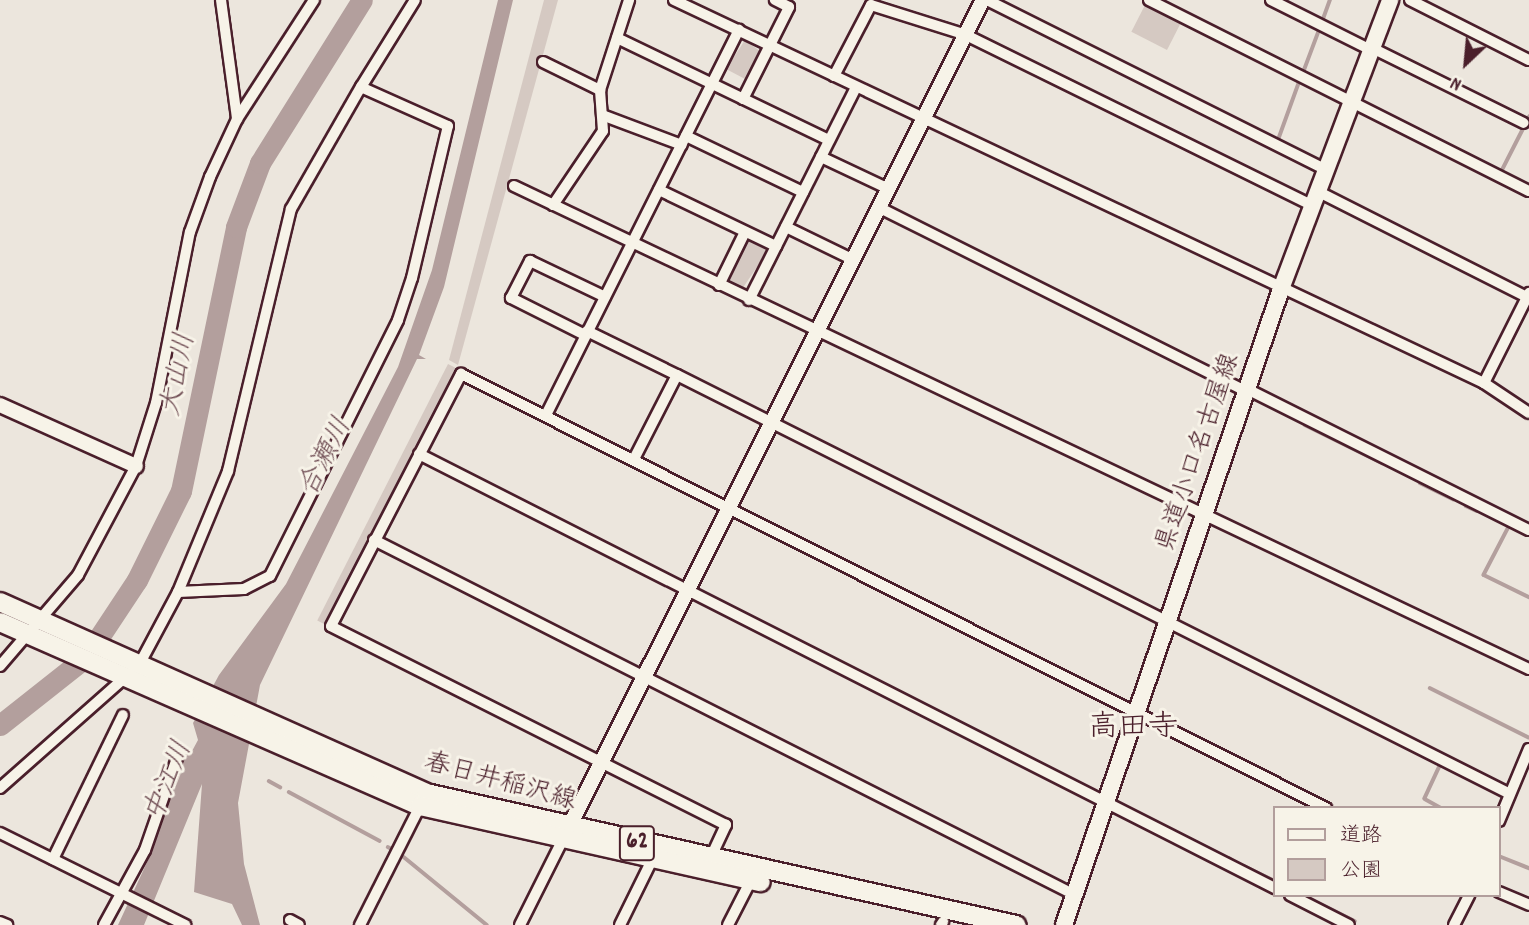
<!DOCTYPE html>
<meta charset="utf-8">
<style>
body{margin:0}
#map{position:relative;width:1529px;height:925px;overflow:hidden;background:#ece6dd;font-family:Dekko,"Klee One",sans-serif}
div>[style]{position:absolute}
.green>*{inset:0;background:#d5c9c2;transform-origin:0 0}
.water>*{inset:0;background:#b39f9d}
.stream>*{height:3.5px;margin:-1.75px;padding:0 1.75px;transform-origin:1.75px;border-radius:1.75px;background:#b39f9d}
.river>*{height:21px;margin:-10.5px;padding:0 10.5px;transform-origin:10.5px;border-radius:10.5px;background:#b39f9d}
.roads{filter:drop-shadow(2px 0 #4a1f2b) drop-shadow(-2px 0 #4a1f2b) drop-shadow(0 2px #4a1f2b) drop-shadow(0 -2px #4a1f2b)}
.minor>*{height:10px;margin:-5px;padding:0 5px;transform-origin:5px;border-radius:5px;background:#f7f3e8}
.tertiary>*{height:14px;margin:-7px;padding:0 7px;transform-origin:7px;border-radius:7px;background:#f7f3e8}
.secondary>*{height:16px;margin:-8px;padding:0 8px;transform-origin:8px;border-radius:8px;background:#f7f3e8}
.primary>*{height:18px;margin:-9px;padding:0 9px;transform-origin:9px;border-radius:9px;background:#f7f3e8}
span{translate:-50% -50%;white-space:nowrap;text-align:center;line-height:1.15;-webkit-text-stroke:6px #f7f3e8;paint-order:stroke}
.shield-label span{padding:2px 5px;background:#f7f3e8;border:2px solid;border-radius:5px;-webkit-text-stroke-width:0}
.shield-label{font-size:24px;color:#4a1f2b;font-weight:700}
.street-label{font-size:26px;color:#4a1f2b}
.water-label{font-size:28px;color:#6f4c53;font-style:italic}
.quarter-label{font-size:30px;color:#4a1f2b}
.legend{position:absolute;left:1273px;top:806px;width:228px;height:91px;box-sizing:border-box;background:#f7f3e8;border:2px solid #b29e9c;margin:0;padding:9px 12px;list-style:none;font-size:21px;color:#4a1f2b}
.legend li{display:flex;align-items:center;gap:14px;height:35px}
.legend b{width:35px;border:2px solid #b29e9c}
.north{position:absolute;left:1431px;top:28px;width:70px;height:70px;-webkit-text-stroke:5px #f7f3e8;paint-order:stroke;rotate:206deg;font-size:19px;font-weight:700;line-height:28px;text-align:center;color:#4a1f2b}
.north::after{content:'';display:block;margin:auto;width:24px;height:32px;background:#4a1f2b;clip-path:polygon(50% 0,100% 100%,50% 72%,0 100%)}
</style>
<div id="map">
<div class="green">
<div style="clip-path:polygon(544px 0,558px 0,458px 365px,449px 360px)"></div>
<div style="left:1145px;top:5px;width:40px;height:30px;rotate:27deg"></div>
<div style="clip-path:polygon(745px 40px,761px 52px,747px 80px,726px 69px)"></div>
<div style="left:750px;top:238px;width:22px;height:48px;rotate:34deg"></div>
<div style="left:448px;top:364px;width:11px;height:288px;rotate:27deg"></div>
</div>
<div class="water">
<div style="clip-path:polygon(498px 0,513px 0,444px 287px,419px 355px,426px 359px,417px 359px,260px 685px,238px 803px,244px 864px,260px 925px,242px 925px,232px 904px,194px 892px,202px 784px,144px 925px,118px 925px,149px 858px,182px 753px,191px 753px,198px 740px,193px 723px,219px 675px,286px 584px,398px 367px,432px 270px)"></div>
</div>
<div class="stream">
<div style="left:1323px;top:19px;width:20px;rotate:-70deg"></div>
<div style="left:942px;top:22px;width:19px;rotate:16deg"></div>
<div style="left:1304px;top:70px;width:43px;rotate:-69.4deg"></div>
<div style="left:1278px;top:140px;width:62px;rotate:-70.1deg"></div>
<div style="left:1501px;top:172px;width:62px;rotate:-63deg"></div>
<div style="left:1305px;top:425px;width:86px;rotate:26.3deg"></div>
<div style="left:1420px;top:483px;width:37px;rotate:26deg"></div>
<div style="left:1466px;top:506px;width:12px;rotate:24deg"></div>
<div style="left:1509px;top:527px;width:54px;rotate:117.5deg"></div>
<div style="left:1484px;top:575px;width:50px;rotate:26.1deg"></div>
<div style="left:1430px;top:688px;width:110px;rotate:26.6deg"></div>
<div style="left:1441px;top:764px;width:38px;rotate:115deg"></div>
<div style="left:1425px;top:799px;width:18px;rotate:29deg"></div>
<div style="left:269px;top:781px;width:13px;rotate:29deg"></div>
<div style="left:289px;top:792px;width:103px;rotate:28.3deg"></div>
<div style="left:1190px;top:839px;width:36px;rotate:27deg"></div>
<div style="left:388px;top:847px;width:4px;rotate:27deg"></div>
<div style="left:1499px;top:856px;width:32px;rotate:22deg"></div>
<div style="left:404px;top:857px;width:107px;rotate:39.3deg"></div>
<div style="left:1229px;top:858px;width:7px;rotate:34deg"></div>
<div style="left:1244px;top:866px;width:34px;rotate:26deg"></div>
<div style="left:1303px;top:895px;width:58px;rotate:26.6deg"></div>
</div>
<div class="river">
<div style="left:0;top:725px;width:110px;rotate:-38.3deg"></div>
<div style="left:86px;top:657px;width:92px;rotate:-56.5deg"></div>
<div style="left:137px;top:580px;width:99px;rotate:-63.7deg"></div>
<div style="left:181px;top:491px;width:270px;rotate:-78.2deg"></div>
<div style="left:236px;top:227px;width:68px;rotate:-69.4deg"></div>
<div style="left:260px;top:163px;width:192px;rotate:-58deg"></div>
</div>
<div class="roads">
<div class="minor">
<div style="left:221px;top:0;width:120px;rotate:82.3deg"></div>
<div style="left:674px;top:0;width:896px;rotate:25.31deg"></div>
<div style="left:1484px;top:383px;width:54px;rotate:33.7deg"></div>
<div style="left:987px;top:0;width:378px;rotate:26.6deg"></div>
<div style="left:1149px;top:0;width:425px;rotate:26.7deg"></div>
<div style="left:1271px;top:0;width:112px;rotate:26.6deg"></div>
<div style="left:1410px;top:0;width:133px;rotate:26.8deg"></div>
<div style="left:617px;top:38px;width:235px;rotate:25.7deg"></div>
<div style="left:1372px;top:48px;width:169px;rotate:26.3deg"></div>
<div style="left:543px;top:62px;width:64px;rotate:26.2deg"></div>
<div style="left:834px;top:76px;width:80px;rotate:-62.5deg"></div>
<div style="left:871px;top:5px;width:100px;rotate:17.5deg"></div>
<div style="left:966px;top:35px;width:386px;rotate:26.2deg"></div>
<div style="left:743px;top:99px;width:103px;rotate:-63.4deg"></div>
<div style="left:789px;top:7px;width:16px;rotate:-153deg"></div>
<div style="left:602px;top:115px;width:85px;rotate:20.6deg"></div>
<div style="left:686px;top:136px;width:130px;rotate:25.6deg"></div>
<div style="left:821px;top:157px;width:75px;rotate:25.2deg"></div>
<div style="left:514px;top:186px;width:1124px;rotate:25.45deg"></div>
<div style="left:659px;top:190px;width:130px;rotate:25.6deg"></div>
<div style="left:1317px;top:191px;width:237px;rotate:26.8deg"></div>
<div style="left:553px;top:205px;width:89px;rotate:-56deg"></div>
<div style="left:603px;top:131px;width:41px;rotate:-94.2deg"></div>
<div style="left:600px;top:90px;width:95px;rotate:-72.1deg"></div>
<div style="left:880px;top:208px;width:409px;rotate:26.6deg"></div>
<div style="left:786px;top:227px;width:76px;rotate:25.9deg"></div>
<div style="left:719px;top:285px;width:59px;rotate:-63.9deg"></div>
<div style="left:749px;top:300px;width:238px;rotate:-63.3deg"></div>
<div style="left:587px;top:331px;width:100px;rotate:26.1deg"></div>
<div style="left:585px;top:335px;width:83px;rotate:-153.4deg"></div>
<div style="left:511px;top:298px;width:42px;rotate:-62.8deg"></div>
<div style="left:530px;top:261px;width:83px;rotate:25.6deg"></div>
<div style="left:1484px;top:383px;width:101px;rotate:-63.4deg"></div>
<div style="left:1247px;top:389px;width:315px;rotate:26.6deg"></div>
<div style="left:546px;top:415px;width:431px;rotate:-63.4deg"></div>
<div style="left:419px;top:454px;width:960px;rotate:26.89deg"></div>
<div style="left:634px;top:459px;width:94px;rotate:-62.9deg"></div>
<div style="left:677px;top:375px;width:932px;rotate:26.7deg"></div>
<div style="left:374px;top:540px;width:786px;rotate:26.86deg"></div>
<div style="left:178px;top:592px;width:131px;rotate:-67.5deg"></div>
<div style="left:228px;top:471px;width:269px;rotate:-76.5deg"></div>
<div style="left:291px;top:209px;width:141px;rotate:-60.2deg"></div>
<div style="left:0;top:666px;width:120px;rotate:-49.4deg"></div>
<div style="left:78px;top:575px;width:123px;rotate:-62deg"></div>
<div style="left:136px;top:466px;width:66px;rotate:-72.4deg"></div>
<div style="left:156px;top:403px;width:174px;rotate:-78.8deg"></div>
<div style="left:190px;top:232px;width:59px;rotate:-70deg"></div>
<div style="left:210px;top:177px;width:64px;rotate:-65deg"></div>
<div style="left:237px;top:119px;width:142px;rotate:-57.1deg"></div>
<div style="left:0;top:788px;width:186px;rotate:-41.5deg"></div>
<div style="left:139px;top:665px;width:83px;rotate:-61.9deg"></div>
<div style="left:178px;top:592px;width:66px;rotate:-2.6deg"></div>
<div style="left:244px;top:589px;width:29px;rotate:-27deg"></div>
<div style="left:270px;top:576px;width:286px;rotate:-63.4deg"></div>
<div style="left:398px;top:320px;width:44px;rotate:-71.6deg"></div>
<div style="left:412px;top:278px;width:156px;rotate:-76.7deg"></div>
<div style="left:448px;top:126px;width:95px;rotate:-155.9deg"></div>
<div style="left:361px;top:87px;width:102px;rotate:-58.2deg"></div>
<div style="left:1499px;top:821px;width:78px;rotate:-67.4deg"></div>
<div style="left:0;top:833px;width:207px;rotate:26.4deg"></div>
<div style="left:53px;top:859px;width:160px;rotate:-64.1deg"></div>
<div style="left:710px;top:859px;width:38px;rotate:-65deg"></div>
<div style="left:726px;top:825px;width:442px;rotate:-153.3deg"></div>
<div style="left:331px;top:626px;width:284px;rotate:-62.7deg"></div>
<div style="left:461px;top:374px;width:968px;rotate:26.64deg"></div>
<div style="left:1499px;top:892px;width:33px;rotate:23deg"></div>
<div style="left:1290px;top:895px;width:66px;rotate:27deg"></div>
<div style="left:290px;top:920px;width:10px;rotate:29deg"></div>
<div style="left:0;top:922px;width:8px;rotate:23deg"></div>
<div style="left:104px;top:925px;width:85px;rotate:-61.3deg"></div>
<div style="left:145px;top:850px;width:101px;rotate:-70.8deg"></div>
<div style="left:360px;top:925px;width:133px;rotate:-63.2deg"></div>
<div style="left:520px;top:925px;width:101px;rotate:-63.4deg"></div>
<div style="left:620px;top:925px;width:72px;rotate:-63.8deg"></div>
<div style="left:728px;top:925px;width:51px;rotate:-62.9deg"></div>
<div style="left:941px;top:925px;width:4px;rotate:-56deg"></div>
<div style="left:1454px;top:925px;width:34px;rotate:-63deg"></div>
</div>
<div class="tertiary">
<div style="left:0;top:405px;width:149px;rotate:24.2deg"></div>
<div style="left:568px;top:829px;width:927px;rotate:-63.41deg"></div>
</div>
<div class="secondary">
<div style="left:1064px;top:925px;width:672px;rotate:-71.16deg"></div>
<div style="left:1281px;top:289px;width:309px;rotate:-69.3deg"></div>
</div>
<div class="primary">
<div style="left:0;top:602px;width:467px;rotate:24.1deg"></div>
<div style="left:426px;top:793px;width:605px;rotate:12.61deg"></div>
<div style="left:0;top:622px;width:459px;rotate:23.7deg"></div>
<div style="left:420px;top:806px;width:349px;rotate:12.6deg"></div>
</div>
</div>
<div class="shield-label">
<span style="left:637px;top:843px">62</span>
</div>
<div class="street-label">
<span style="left:1199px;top:453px;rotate:-71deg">県道小口名古屋線</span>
<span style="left:500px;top:783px;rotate:15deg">春日井稲沢線</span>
</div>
<div class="water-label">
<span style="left:180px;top:375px;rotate:-79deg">大山川</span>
<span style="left:327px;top:458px;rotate:-63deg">合瀬川</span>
<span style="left:170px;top:782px;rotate:-68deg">中江川</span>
</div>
<div class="quarter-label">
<span style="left:1133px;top:730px">高田寺</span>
</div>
<ul class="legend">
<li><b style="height:9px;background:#f7f3e8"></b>道路</li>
<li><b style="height:19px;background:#d5c9c2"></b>公園</li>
</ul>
<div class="north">N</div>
</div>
